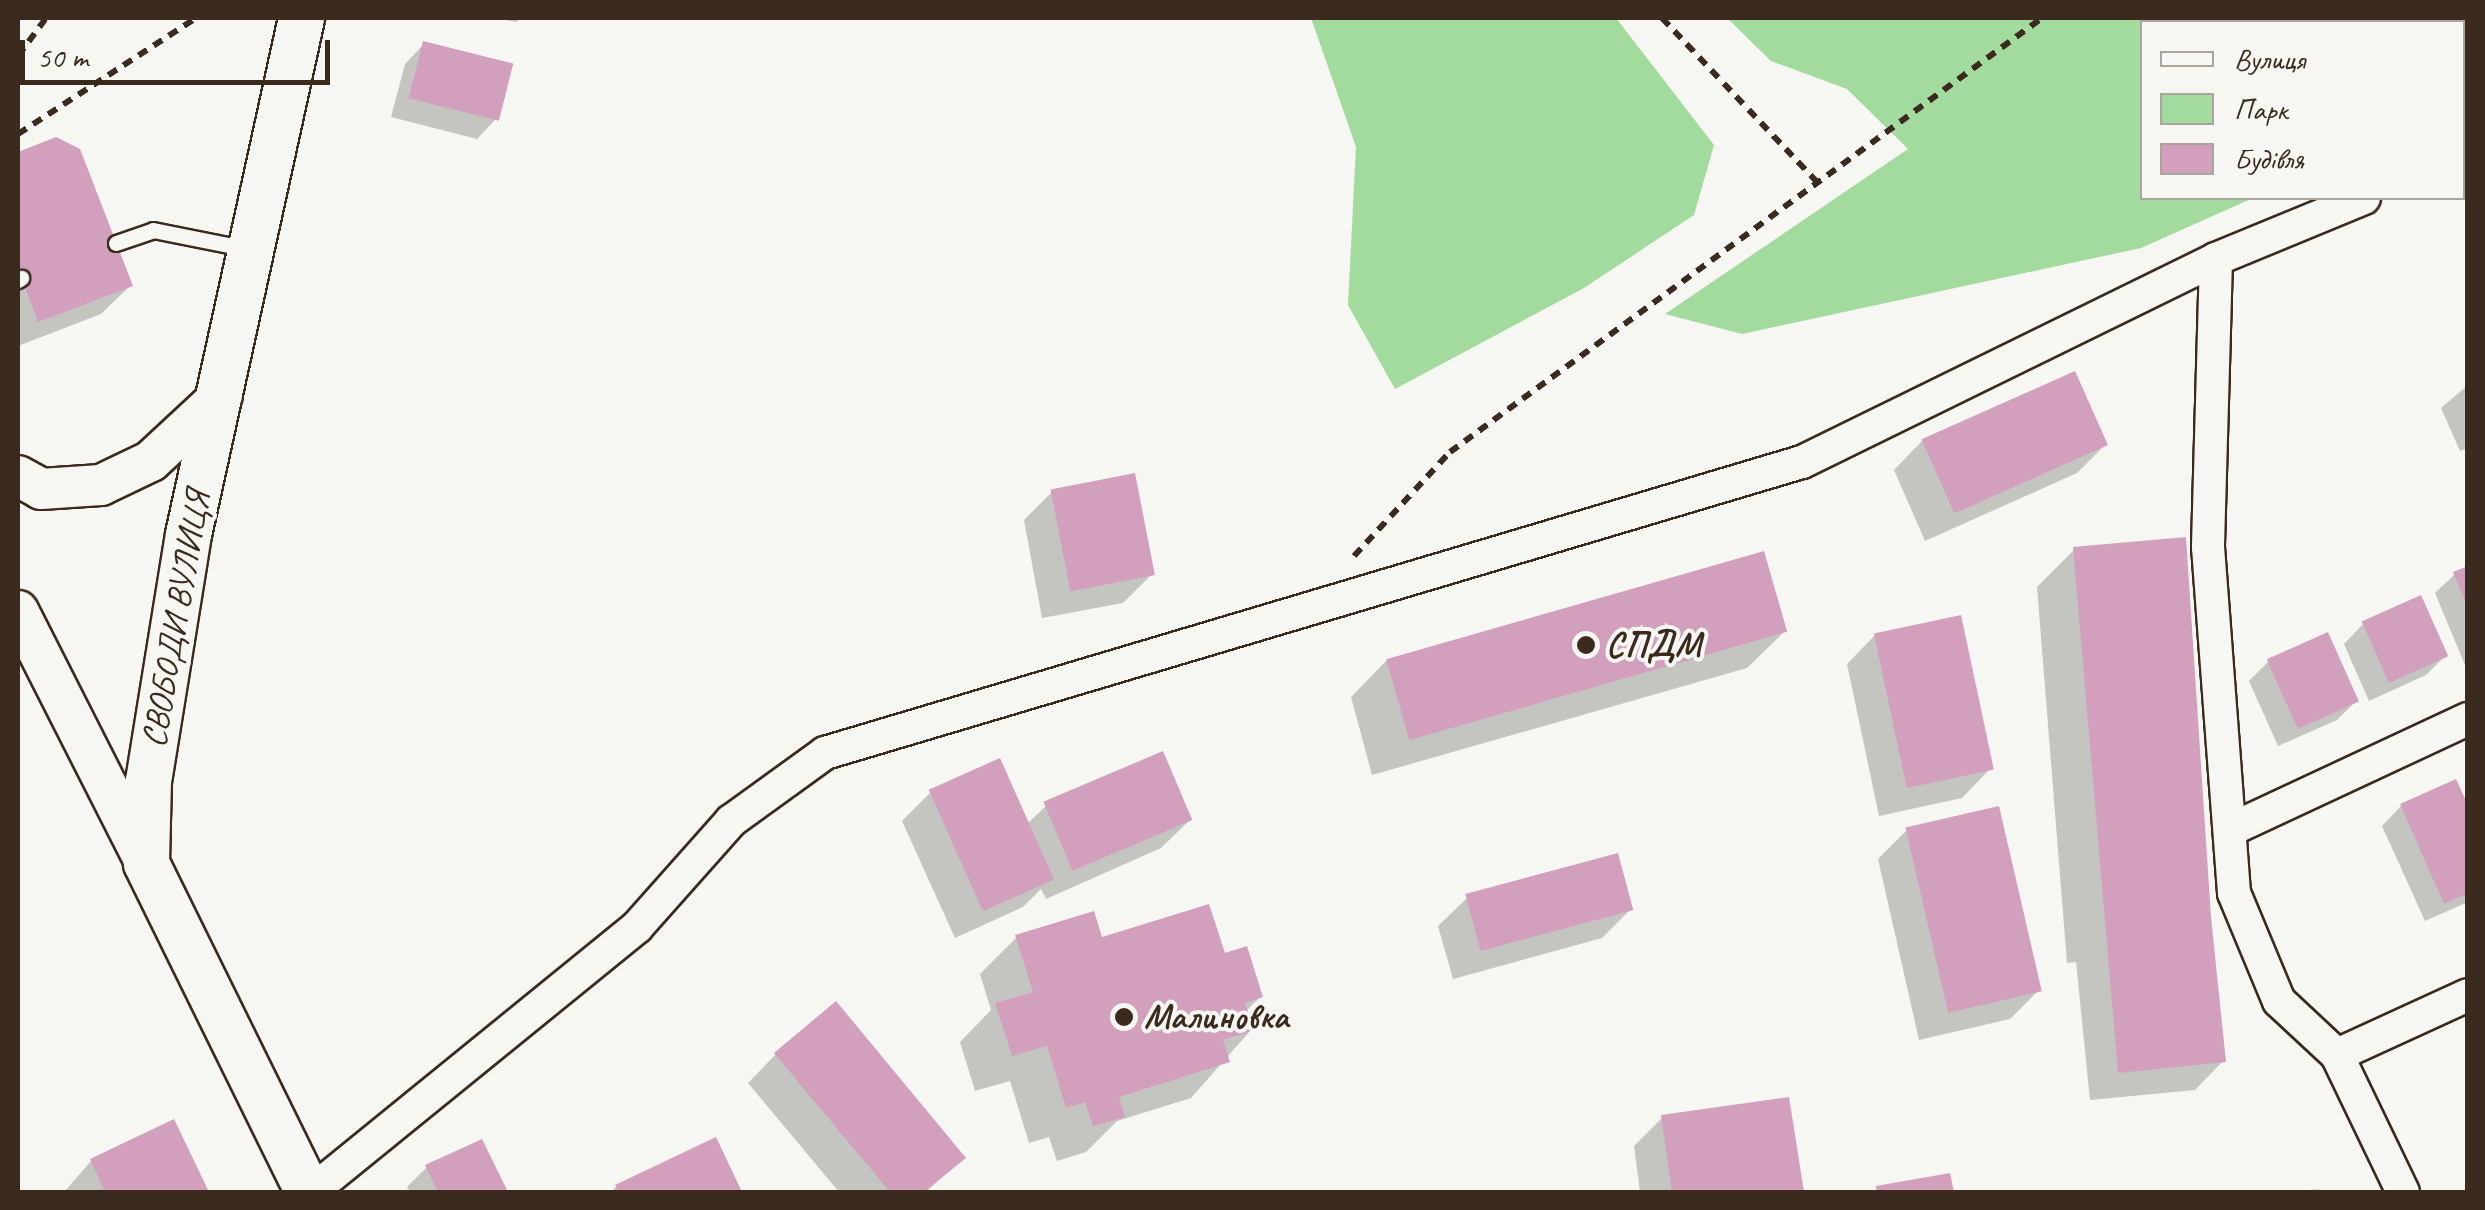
<!DOCTYPE html>
<meta charset="utf-8">
<style>
body{margin:0}
#map{position:relative;width:2485px;height:1210px;overflow:hidden;background:#f6f6f2;font-family:Caveat,sans-serif}
div>[style]{position:absolute}
.green>*{inset:0;background:#a3da9d}
.shadow>*{inset:0;background:#0003}
.building>*{inset:0;background:#d2a0bc;transform-origin:0 0}
.path>*{height:6px;margin-top:-3px;transform-origin:0;background:repeating-linear-gradient(90deg,#3b2a1e 0 10px,transparent 0 18px)}
.roads{filter:drop-shadow(2px 0 #3b2a1e) drop-shadow(-2px 0 #3b2a1e) drop-shadow(0 2px #3b2a1e) drop-shadow(0 -2px #3b2a1e)}
.service>*{height:15px;margin:-7.5px;padding:0 7.5px;transform-origin:7.5px;border-radius:7.5px;background:#f6f6f2}
.minor>*{height:32px;margin:-16px;padding:0 16px;transform-origin:16px;border-radius:16px;background:#f6f6f2}
.tertiary>*{height:40px;margin:-20px;padding:0 20px;transform-origin:20px;border-radius:20px;background:#f6f6f2}
.secondary>*{height:45px;margin:-22.5px;padding:0 22.5px;transform-origin:22.5px;border-radius:22.5px;background:#f6f6f2}
.dots>*{width:28px;height:28px;translate:-50% -50%;box-sizing:border-box;border:5px solid #f6f6f2;border-radius:50%}
span{translate:-50% -50%;white-space:nowrap;text-align:center;line-height:1.15;-webkit-text-stroke:8px #f6f6f2;paint-order:stroke}
.street-label{font-size:35px;color:#3b2a1e}
.poi-label{font-size:35px;color:#3b2a1e;font-weight:700}
.left{translate:0 -50%;text-align:left}
.frame{position:absolute;inset:0;border:20px solid #3b2a1e;pointer-events:none}
.legend{position:absolute;left:2140px;top:20px;width:325px;height:180px;box-sizing:border-box;background:#f6f6f2;border:2px solid #aba49d;margin:0;padding:12px 18px;list-style:none;font-size:30px;color:#3b2a1e}
.legend li{display:flex;align-items:center;gap:20px;height:50px}
.legend b{width:50px;border:2px solid #aba49d}
.scale{position:absolute;left:20px;top:40px;width:310px;height:45px;box-sizing:border-box;border:5px solid #3b2a1e;border-top:0;padding-left:12px;font-size:30px;line-height:35px;white-space:nowrap;color:#3b2a1e;-webkit-text-stroke:8px #f6f6f2;paint-order:stroke}
</style>
<div id="map">
<div class="green">
<div style="clip-path:polygon(1311px 18px,1616px 18px,1714px 145px,1694px 215px,1584px 288px,1395px 389px,1348px 305px,1356px 147px)"></div>
<div style="clip-path:polygon(1727px 18px,2467px 18px,2467px 101px,2463px 103px,2462px 22px,2142px 22px,2142px 198px,2253px 198px,2141px 248px,1742px 334px,1665px 314px,1908px 149px,1847px 89px,1771px 61px)"></div>
</div>
<div class="shadow">
<div style="clip-path:polygon(494px 18px,521px 18px,516px 22px)"></div>
<div style="clip-path:polygon(424px 44px,496px 119px,477px 139px,391px 117px,405px 64px)"></div>
<div style="clip-path:polygon(56px 140px,130px 286px,101px 314px,18px 346px,18px 154px)"></div>
<div style="clip-path:polygon(2468px 385px,2468px 448px,2460px 451px,2441px 408px)"></div>
<div style="clip-path:polygon(1922px 441px,2105px 445px,2077px 473px,1925px 541px,1894px 470px)"></div>
<div style="clip-path:polygon(1052px 492px,1152px 574px,1123px 603px,1042px 618px,1024px 520px)"></div>
<div style="clip-path:polygon(2074px 550px,2209px 917px,2223px 1061px,2195px 1090px,2090px 1100px,2076px 962px,2067px 963px,2037px 587px)"></div>
<div style="clip-path:polygon(2468px 569px,2468px 664px,2465px 665px,2435px 593px,2455px 574px)"></div>
<div style="clip-path:polygon(2419px 599px,2445px 656px,2426px 675px,2369px 701px,2344px 644px,2363px 624px)"></div>
<div style="clip-path:polygon(1784px 632px,1747px 668px,1372px 775px,1351px 697px,1387px 660px)"></div>
<div style="clip-path:polygon(1875px 635px,1990px 769px,1962px 798px,1879px 816px,1847px 664px)"></div>
<div style="clip-path:polygon(2268px 662px,2356px 701px,2337px 720px,2278px 746px,2249px 681px)"></div>
<div style="clip-path:polygon(931px 792px,1027px 824px,1046px 806px,1190px 820px,1161px 848px,1046px 899px,1041px 889px,1023px 907px,955px 938px,902px 821px)"></div>
<div style="clip-path:polygon(2401px 806px,2468px 811px,2468px 902px,2425px 921px,2382px 826px)"></div>
<div style="clip-path:polygon(1907px 830px,2039px 990px,2010px 1019px,1919px 1040px,1878px 859px)"></div>
<div style="clip-path:polygon(1467px 898px,1631px 909px,1602px 938px,1453px 979px,1438px 926px)"></div>
<div style="clip-path:polygon(1017px 937px,1101px 940px,1223px 956px,1260px 997px,1245px 1012px,1251px 1030px,1191px 1098px,1117px 1121px,1086px 1152px,1057px 1161px,1049px 1137px,1029px 1143px,1010px 1081px,975px 1091px,960px 1042px,991px 1010px,980px 974px)"></div>
<div style="clip-path:polygon(776px 1054px,963px 1157px,926px 1192px,839px 1192px,748px 1083px)"></div>
<div style="clip-path:polygon(1787px 1100px,1802px 1192px,1640px 1192px,1634px 1146px,1663px 1117px)"></div>
<div style="clip-path:polygon(173px 1123px,206px 1192px,64px 1192px,91px 1161px)"></div>
<div style="clip-path:polygon(715px 1141px,739px 1192px,611px 1192px,616px 1187px)"></div>
<div style="clip-path:polygon(481px 1142px,506px 1192px,410px 1192px,407px 1187px,427px 1167px)"></div>
<div style="clip-path:polygon(2319px 1189px,2320px 1192px,2292px 1192px)"></div>
</div>
<div class="building">
<div style="left:423px;top:41px;width:93px;height:59px;rotate:14deg"></div>
<div style="clip-path:polygon(56px 137px,80px 149px,133px 286px,38px 322px,18px 268px,18px 152px)"></div>
<div style="left:2075px;top:371px;width:81px;height:168px;rotate:66deg"></div>
<div style="left:1135px;top:473px;width:104px;height:86px;rotate:79deg"></div>
<div style="clip-path:polygon(2186px 537px,2211px 917px,2226px 1062px,2118px 1073px,2073px 547px)"></div>
<div style="left:1764px;top:551px;width:84px;height:393px;rotate:74deg"></div>
<div style="clip-path:polygon(2468px 566px,2468px 605px,2467px 605px,2453px 572px)"></div>
<div style="left:2421px;top:595px;width:67px;height:65px;rotate:66deg"></div>
<div style="left:1961px;top:615px;width:158px;height:89px;rotate:78deg"></div>
<div style="left:2328px;top:632px;width:76px;height:67px;rotate:66deg"></div>
<div style="left:1163px;top:751px;width:75px;height:130px;rotate:67deg"></div>
<div style="left:1000px;top:758px;width:133px;height:78px;rotate:66deg"></div>
<div style="clip-path:polygon(2456px 779px,2468px 805px,2468px 893px,2444px 904px,2400px 804px)"></div>
<div style="left:1999px;top:806px;width:190px;height:96px;rotate:77deg"></div>
<div style="left:1618px;top:853px;width:59px;height:158px;rotate:75deg"></div>
<div style="clip-path:polygon(1209px 904px,1225px 953px,1247px 946px,1263px 997px,1245px 1003px,1254px 1030px,1223px 1040px,1230px 1062px,1119px 1097px,1125px 1117px,1093px 1126px,1085px 1102px,1066px 1108px,1047px 1046px,1012px 1056px,995px 1003px,1033px 992px,1015px 935px,1094px 911px,1102px 937px)"></div>
<div style="clip-path:polygon(836px 1001px,966px 1158px,924px 1192px,890px 1192px,774px 1053px)"></div>
<div style="clip-path:polygon(1789px 1097px,1804px 1192px,1672px 1192px,1661px 1115px)"></div>
<div style="clip-path:polygon(174px 1119px,209px 1192px,105px 1192px,90px 1159px)"></div>
<div style="clip-path:polygon(716px 1137px,742px 1192px,619px 1192px,615px 1185px)"></div>
<div style="clip-path:polygon(482px 1139px,508px 1192px,438px 1192px,425px 1165px)"></div>
<div style="clip-path:polygon(1950px 1173px,1954px 1192px,1877px 1192px,1876px 1186px)"></div>
</div>
<div class="path">
<div style="left:1662px;top:18px;width:226px;rotate:46.6deg"></div>
<div style="left:18px;top:56px;width:47px;rotate:-53.6deg"></div>
<div style="left:18px;top:134px;width:212px;rotate:-33.1deg"></div>
<div style="left:1354px;top:556px;width:142px;rotate:-47.3deg"></div>
<div style="left:1450px;top:452px;width:734px;rotate:-36.25deg"></div>
</div>
<div class="roads">
<div class="service">
<div style="left:116px;top:243px;width:39px;rotate:-19deg"></div>
<div style="left:153px;top:230px;width:97px;rotate:11.3deg"></div>
<div style="left:18px;top:280px;width:4px;rotate:-34deg"></div>
</div>
<div class="minor">
<div style="left:2462px;top:156px;width:6px;rotate:-18deg"></div>
<div style="left:2216px;top:259px;width:288px;rotate:91.6deg"></div>
<div style="left:2208px;top:547px;width:347px;rotate:85.7deg"></div>
<div style="left:2234px;top:893px;width:117px;rotate:67.4deg"></div>
<div style="left:2279px;top:1001px;width:79px;rotate:43deg"></div>
<div style="left:2337px;top:1055px;width:152px;rotate:64.3deg"></div>
<div style="left:2232px;top:829px;width:260px;rotate:-25deg"></div>
<div style="left:2337px;top:1055px;width:144px;rotate:-24.6deg"></div>
<div style="left:311px;top:1192px;width:420px;rotate:-39.1deg"></div>
<div style="left:637px;top:927px;width:142px;rotate:-48.4deg"></div>
<div style="left:731px;top:821px;width:116px;rotate:-35.9deg"></div>
<div style="left:825px;top:753px;width:1019px;rotate:-16.59deg"></div>
<div style="left:1802px;top:462px;width:461px;rotate:-26.1deg"></div>
<div style="left:2216px;top:259px;width:160px;rotate:-22.4deg"></div>
</div>
<div class="tertiary">
<div style="left:18px;top:476px;width:26px;rotate:29deg"></div>
<div style="left:41px;top:489px;width:60px;rotate:-3.8deg"></div>
<div style="left:101px;top:485px;width:55px;rotate:-25.6deg"></div>
<div style="left:151px;top:461px;width:97px;rotate:-42.9deg"></div>
<div style="left:18px;top:611px;width:283px;rotate:63.1deg"></div>
</div>
<div class="secondary">
<div style="left:301px;top:18px;width:528px;rotate:102.35deg"></div>
<div style="left:188px;top:534px;width:249px;rotate:99.2deg"></div>
<div style="left:148px;top:780px;width:83px;rotate:91.4deg"></div>
<div style="left:146px;top:863px;width:367px;rotate:63.8deg"></div>
</div>
</div>
<div class="dots">
<div style="left:1586px;top:645px;background:#3b2a1e"></div>
<div style="left:1124px;top:1017px;background:#3b2a1e"></div>
</div>
<div class="street-label">
<span style="left:176px;top:619px;rotate:-80deg">СВОБОДИ ВУЛИЦЯ</span>
</div>
<div class="poi-label">
<span class="left" style="left:1606px;top:645px">СПДМ</span>
<span class="left" style="left:1144px;top:1017px">Малиновка</span>
</div>
<div class="frame"></div>
<ul class="legend">
<li><b style="height:12px;background:#f6f6f2"></b>Вулиця</li>
<li><b style="height:28px;background:#a3da9d"></b>Парк</li>
<li><b style="height:28px;background:#d2a0bc"></b>Будівля</li>
</ul>
<div class="scale">50 m</div>
</div>
